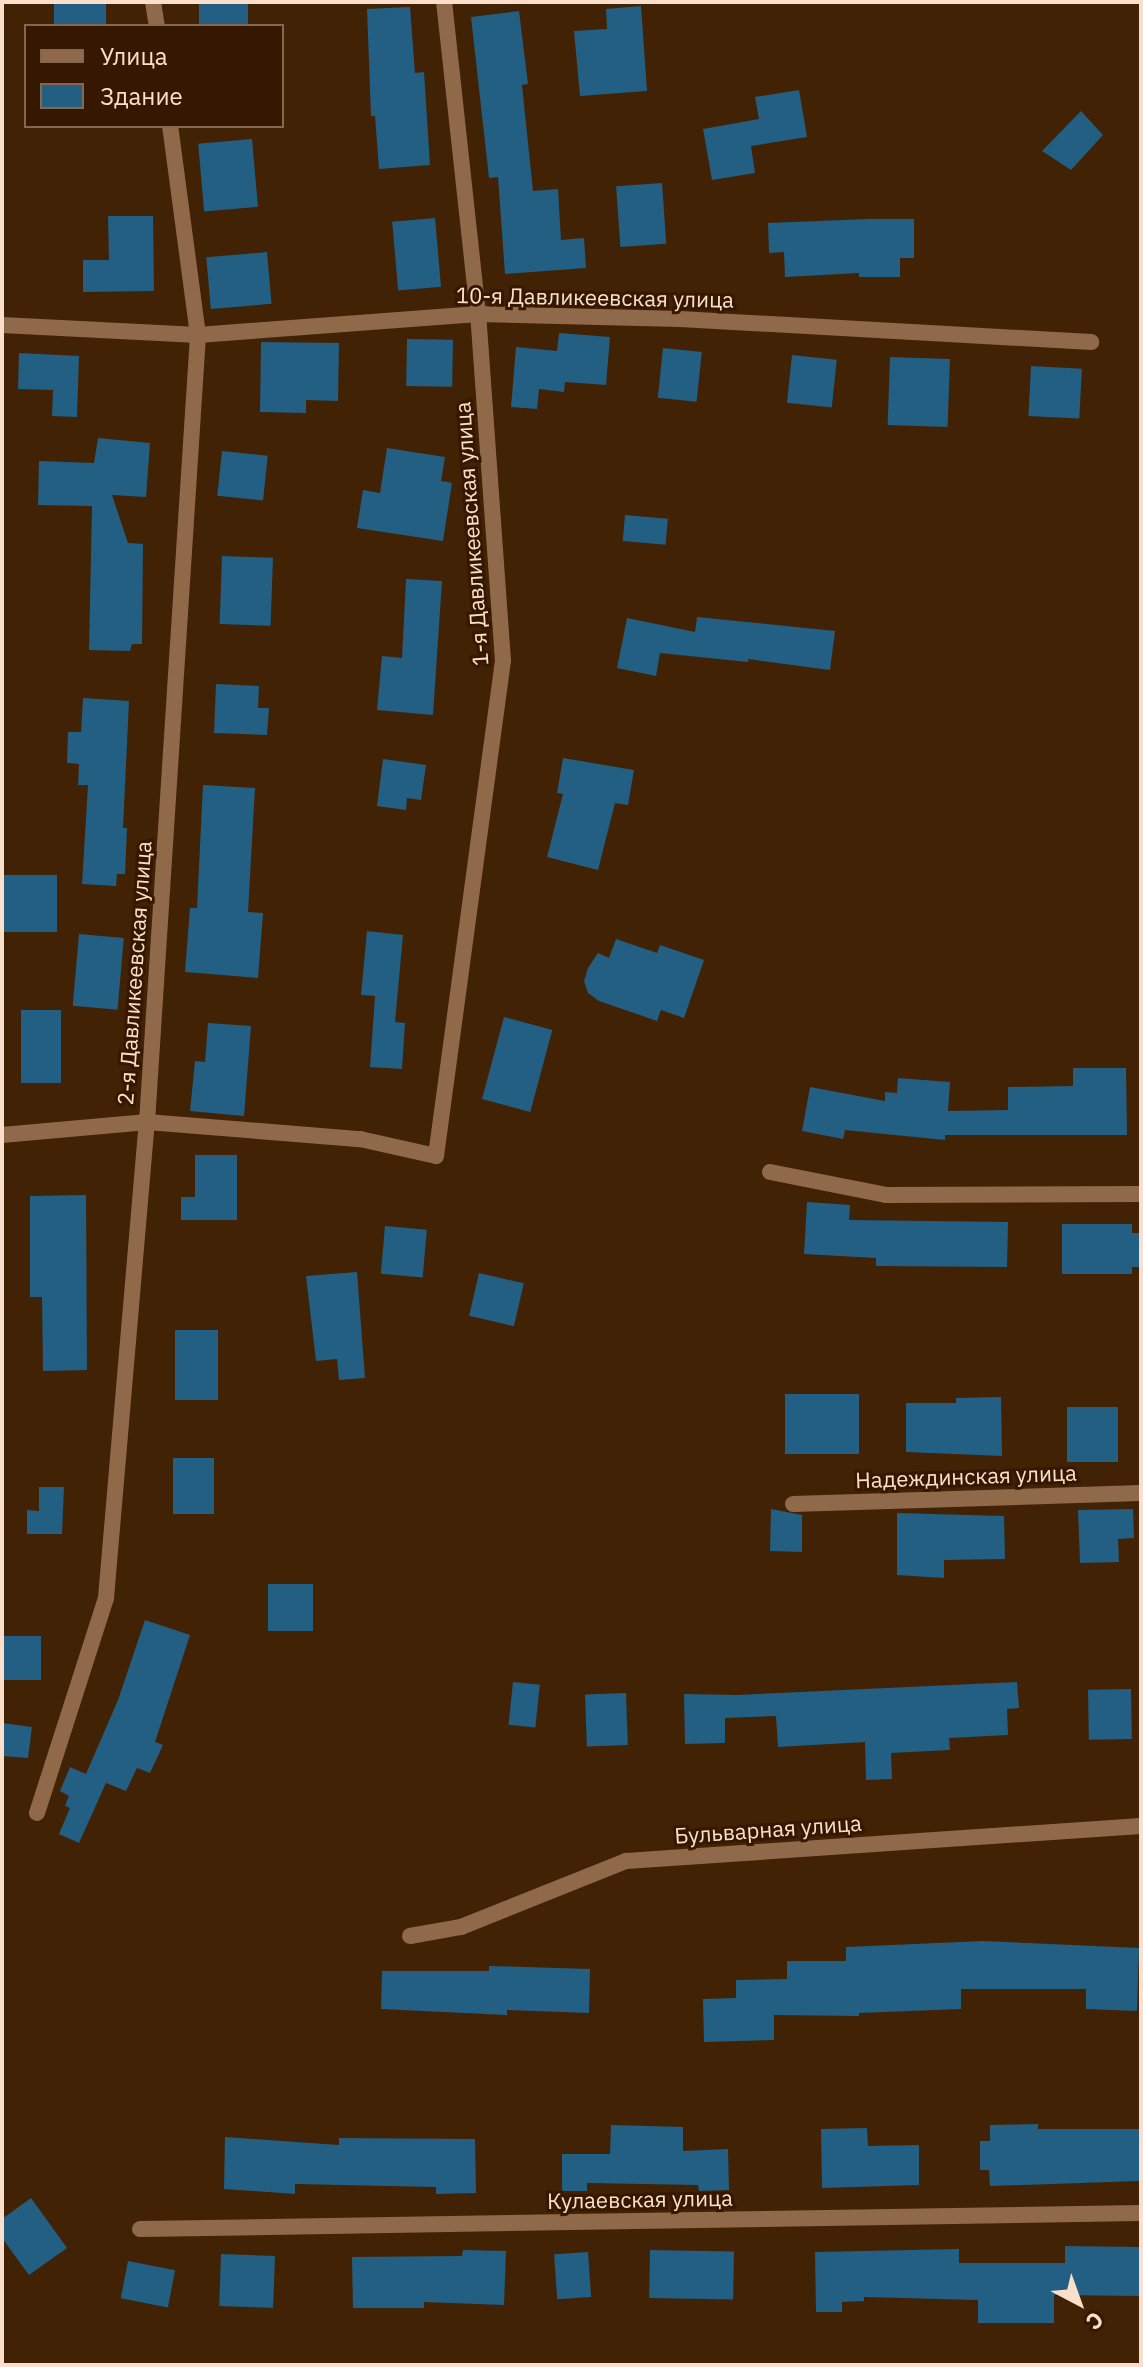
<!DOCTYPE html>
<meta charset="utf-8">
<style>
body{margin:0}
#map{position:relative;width:1143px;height:2367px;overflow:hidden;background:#412205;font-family:"IBM Plex Sans",sans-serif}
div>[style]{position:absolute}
.building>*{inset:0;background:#225f82;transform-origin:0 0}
.street>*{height:16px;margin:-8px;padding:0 8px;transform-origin:8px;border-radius:8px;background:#90694a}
span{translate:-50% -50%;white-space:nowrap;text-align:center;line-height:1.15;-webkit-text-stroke:6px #361800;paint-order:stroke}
.street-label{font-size:22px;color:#fcdfcb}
.frame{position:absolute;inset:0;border:4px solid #fcdfcb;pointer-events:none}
.legend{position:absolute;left:24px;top:24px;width:260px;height:104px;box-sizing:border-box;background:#361800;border:2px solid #856851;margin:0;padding:10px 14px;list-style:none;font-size:24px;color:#fcdfcb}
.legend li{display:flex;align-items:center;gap:16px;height:40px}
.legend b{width:40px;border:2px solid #856851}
.north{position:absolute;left:1039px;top:2263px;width:80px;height:80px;-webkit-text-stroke:6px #361800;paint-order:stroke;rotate:139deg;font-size:22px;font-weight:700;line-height:32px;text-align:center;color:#fcdfcb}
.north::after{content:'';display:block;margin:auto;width:28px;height:36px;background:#fcdfcb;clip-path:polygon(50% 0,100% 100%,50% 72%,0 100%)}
</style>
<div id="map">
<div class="building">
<div style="left:54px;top:2px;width:52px;height:24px"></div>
<div style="left:199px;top:2px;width:49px;height:24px"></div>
<div style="clip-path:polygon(641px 6px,647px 91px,580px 96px,574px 31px,607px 29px,606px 9px)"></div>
<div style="clip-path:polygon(410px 7px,415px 73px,424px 72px,430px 165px,379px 169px,375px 116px,371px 116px,367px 9px)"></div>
<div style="clip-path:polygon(519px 11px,528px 84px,522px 85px,533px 191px,558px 189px,561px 240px,584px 238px,586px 268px,505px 274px,498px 177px,489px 178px,471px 17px)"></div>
<div style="clip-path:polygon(799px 90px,807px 137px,751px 146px,755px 173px,712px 180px,703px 129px,759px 119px,755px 97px)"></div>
<div style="clip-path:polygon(1081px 111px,1103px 135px,1071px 170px,1042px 151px)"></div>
<div style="left:252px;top:139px;width:68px;height:54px;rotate:85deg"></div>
<div style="left:662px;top:183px;width:61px;height:46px;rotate:86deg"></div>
<div style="clip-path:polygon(108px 216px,153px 216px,154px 291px,83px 292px,83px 260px,109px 260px)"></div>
<div style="left:435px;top:218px;width:69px;height:43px;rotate:85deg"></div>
<div style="clip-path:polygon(868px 219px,914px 219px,914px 258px,900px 258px,900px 277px,859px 277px,859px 273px,785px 277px,784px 252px,769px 253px,768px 223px)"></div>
<div style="left:267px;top:252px;width:52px;height:61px;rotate:85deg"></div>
<div style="clip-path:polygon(559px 333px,610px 337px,606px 385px,565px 382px,564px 392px,539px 389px,537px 409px,511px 407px,516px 347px,557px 351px)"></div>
<div style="left:407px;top:339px;width:46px;height:47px;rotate:1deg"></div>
<div style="clip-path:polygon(261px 342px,339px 343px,338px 401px,306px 400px,306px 413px,260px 412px)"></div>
<div style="left:663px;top:348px;width:39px;height:50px;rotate:6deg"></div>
<div style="clip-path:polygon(19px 353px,79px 356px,77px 417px,52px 416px,53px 390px,18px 389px)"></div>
<div style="left:792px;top:355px;width:45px;height:48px;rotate:6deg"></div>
<div style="left:890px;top:357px;width:60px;height:68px;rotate:2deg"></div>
<div style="left:1031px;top:366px;width:51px;height:50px;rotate:3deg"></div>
<div style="clip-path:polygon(98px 438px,150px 443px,146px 497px,112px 495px,128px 543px,143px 544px,142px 644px,132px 644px,130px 651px,89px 650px,92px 506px,38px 505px,39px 461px,94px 463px)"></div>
<div style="clip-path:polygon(387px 448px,445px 457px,441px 481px,452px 483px,443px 541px,357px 528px,363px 490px,380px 493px)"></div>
<div style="left:222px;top:451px;width:46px;height:45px;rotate:6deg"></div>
<div style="left:625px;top:515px;width:43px;height:26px;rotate:5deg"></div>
<div style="left:222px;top:556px;width:51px;height:68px;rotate:2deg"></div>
<div style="clip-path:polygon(406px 579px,442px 581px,433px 715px,377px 710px,382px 656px,402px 658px)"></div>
<div style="clip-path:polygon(697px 617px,835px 631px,830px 670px,748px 659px,748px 662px,660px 653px,656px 676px,617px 668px,627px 618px,695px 632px)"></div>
<div style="clip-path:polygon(216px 684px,259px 686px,258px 708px,269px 708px,267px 735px,214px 733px)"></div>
<div style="clip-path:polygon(83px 698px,129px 701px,123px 828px,127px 828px,125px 874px,117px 874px,116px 886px,82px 884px,88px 785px,78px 785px,79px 764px,67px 763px,68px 732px,81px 732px)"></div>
<div style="clip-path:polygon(563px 758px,634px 770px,628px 805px,615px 803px,598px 870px,547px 857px,563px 794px,557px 793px)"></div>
<div style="clip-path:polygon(383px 759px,426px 765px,421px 800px,407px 798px,406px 810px,377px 806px)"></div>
<div style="clip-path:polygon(203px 785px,255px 788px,248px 912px,263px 913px,258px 978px,185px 972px,190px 908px,197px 908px)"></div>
<div style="left:2px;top:875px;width:55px;height:57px"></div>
<div style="clip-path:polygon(367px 931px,403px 935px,395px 1022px,405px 1023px,402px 1069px,370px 1067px,375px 996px,361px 995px)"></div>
<div style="left:79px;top:934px;width:45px;height:72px;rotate:5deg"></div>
<div style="clip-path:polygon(616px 939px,657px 953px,660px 945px,704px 960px,684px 1018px,661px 1010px,657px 1021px,599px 1001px,588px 993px,584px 981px,588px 968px,598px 953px,609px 958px)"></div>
<div style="left:21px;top:1010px;width:40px;height:73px"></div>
<div style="left:504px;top:1017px;width:50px;height:85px;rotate:15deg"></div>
<div style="clip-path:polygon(208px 1023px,251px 1026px,244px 1116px,190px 1111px,195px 1061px,205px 1062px)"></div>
<div style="clip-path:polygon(1073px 1068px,1126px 1068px,1127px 1135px,945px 1135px,945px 1140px,845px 1130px,843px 1139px,802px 1131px,810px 1087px,885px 1101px,885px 1092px,897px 1093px,898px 1078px,950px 1082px,948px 1111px,1008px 1110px,1008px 1087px,1073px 1086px)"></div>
<div style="clip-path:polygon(195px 1155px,237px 1155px,237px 1220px,181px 1220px,181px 1197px,195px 1197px)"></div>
<div style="clip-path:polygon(86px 1195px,87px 1370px,43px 1371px,42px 1297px,30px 1297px,30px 1196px)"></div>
<div style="clip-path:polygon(807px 1202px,850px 1205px,849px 1220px,1008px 1222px,1007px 1267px,876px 1266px,876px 1258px,804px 1254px)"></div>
<div style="clip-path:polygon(1062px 1224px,1132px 1224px,1132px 1233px,1141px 1233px,1141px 1267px,1132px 1267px,1132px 1274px,1062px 1274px)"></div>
<div style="left:385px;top:1226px;width:42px;height:48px;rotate:5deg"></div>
<div style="clip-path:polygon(357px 1272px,365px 1378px,339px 1380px,337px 1359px,316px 1361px,306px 1276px)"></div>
<div style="left:479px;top:1273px;width:46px;height:44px;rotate:13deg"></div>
<div style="left:175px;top:1330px;width:43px;height:70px"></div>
<div style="left:785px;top:1394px;width:74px;height:60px"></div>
<div style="clip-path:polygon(1001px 1397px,1002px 1456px,906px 1452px,906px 1403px,956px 1403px,956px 1398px)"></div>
<div style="left:1067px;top:1407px;width:51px;height:55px"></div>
<div style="left:173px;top:1458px;width:41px;height:56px"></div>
<div style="clip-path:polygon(39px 1487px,64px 1487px,62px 1534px,27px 1534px,27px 1510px,39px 1511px)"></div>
<div style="clip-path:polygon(771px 1509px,802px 1515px,802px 1552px,770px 1551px)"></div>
<div style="clip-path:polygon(1133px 1509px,1134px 1538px,1118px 1539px,1119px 1562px,1080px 1563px,1078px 1510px)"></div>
<div style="clip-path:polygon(897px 1513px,1004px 1516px,1005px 1559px,944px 1560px,944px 1578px,897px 1575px)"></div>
<div style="left:268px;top:1584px;width:45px;height:47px"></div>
<div style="clip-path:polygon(145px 1620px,190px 1635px,155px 1742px,163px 1745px,150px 1773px,137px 1768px,126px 1791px,106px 1783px,79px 1843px,59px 1834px,70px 1808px,65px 1806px,69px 1796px,60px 1791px,70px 1767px,86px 1774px,118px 1700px)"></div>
<div style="left:2px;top:1636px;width:39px;height:44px"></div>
<div style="left:513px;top:1682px;width:27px;height:43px;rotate:6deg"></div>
<div style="clip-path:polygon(1017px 1682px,1019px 1708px,1007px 1709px,1008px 1735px,949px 1738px,950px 1750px,891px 1753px,892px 1779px,866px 1780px,865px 1742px,778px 1747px,776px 1716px,725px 1718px,725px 1743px,685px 1744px,684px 1694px,737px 1695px)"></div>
<div style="left:1131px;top:1689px;width:50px;height:43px;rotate:89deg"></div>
<div style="left:626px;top:1693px;width:52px;height:41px;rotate:88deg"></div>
<div style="clip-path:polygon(2px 1723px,32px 1727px,28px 1758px,2px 1756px)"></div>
<div style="clip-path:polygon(983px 1941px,1139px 1948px,1137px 2011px,1086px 2009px,1086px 1989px,961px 1989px,961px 2009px,859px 2013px,859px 2016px,774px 2015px,774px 2040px,704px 2042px,703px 1999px,736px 1998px,736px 1980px,787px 1979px,787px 1961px,846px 1961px,846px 1947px)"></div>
<div style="clip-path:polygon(489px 1966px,590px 1969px,589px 2013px,507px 2010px,507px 2015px,381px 2009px,382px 1971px,489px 1971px)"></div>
<div style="clip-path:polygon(1038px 2124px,1038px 2129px,1139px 2129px,1139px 2181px,990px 2186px,989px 2170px,980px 2170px,980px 2141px,990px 2141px,990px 2125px)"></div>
<div style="clip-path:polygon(611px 2125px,683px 2127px,683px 2151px,728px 2149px,729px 2190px,699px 2191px,698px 2185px,587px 2183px,587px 2191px,562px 2191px,562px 2154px,610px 2154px)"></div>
<div style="clip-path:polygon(867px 2128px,868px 2146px,919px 2145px,919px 2185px,822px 2188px,821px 2129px)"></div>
<div style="clip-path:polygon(225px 2137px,339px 2145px,339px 2138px,475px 2139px,476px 2193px,436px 2194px,436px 2187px,295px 2184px,295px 2194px,224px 2189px)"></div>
<div style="clip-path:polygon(31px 2198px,67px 2248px,29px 2275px,2px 2238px,2px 2219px)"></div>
<div style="clip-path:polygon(1065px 2246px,1141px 2247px,1141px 2296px,1054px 2295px,1054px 2323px,978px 2323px,978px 2300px,864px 2297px,864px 2301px,842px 2302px,842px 2312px,816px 2312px,815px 2252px,959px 2249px,959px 2263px,1065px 2263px)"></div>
<div style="clip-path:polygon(463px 2250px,506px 2251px,504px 2305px,424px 2302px,424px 2308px,353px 2308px,352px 2257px,462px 2256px)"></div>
<div style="left:650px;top:2250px;width:84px;height:48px;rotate:1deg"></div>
<div style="left:588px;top:2252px;width:45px;height:34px;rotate:86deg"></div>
<div style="left:221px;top:2254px;width:54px;height:52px;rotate:2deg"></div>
<div style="left:128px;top:2261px;width:48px;height:38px;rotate:11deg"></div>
</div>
<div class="street">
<div style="left:153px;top:2px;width:24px;rotate:81deg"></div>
<div style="left:2px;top:325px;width:196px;rotate:2.9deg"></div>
<div style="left:198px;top:335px;width:281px;rotate:-4.3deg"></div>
<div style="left:478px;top:314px;width:202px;rotate:1.4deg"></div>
<div style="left:680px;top:319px;width:412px;rotate:3.2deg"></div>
<div style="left:2px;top:1135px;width:146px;rotate:-5.1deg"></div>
<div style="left:147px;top:1122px;width:214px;rotate:4.6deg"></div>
<div style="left:360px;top:1139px;width:78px;rotate:12.6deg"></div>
<div style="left:436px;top:1156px;width:500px;rotate:-82.3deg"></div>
<div style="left:503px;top:661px;width:348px;rotate:-94.1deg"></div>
<div style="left:478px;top:314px;width:314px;rotate:-96.2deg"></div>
<div style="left:770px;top:1172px;width:118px;rotate:11.2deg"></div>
<div style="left:886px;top:1195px;width:255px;rotate:-0.2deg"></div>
<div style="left:793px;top:1504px;width:348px;rotate:-1.8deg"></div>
<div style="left:37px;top:1813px;width:226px;rotate:-72.2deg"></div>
<div style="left:106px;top:1598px;width:478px;rotate:-85.1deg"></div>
<div style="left:147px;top:1122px;width:789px;rotate:-86.29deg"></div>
<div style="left:198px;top:335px;width:211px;rotate:-97.6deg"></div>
<div style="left:410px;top:1936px;width:52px;rotate:-10deg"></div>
<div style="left:461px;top:1927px;width:178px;rotate:-21.8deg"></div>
<div style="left:626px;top:1861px;width:516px;rotate:-3.89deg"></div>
<div style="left:140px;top:2229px;width:1001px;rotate:-0.92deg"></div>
</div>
<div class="street-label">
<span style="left:595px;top:297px;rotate:1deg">10-я Давликеевская улица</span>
<span style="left:471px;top:534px;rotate:-94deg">1-я Давликеевская улица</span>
<span style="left:134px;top:973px;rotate:-86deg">2-я Давликеевская улица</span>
<span style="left:966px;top:1476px;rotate:-2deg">Надеждинская улица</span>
<span style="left:768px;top:1829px;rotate:-4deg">Бульварная улица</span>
<span style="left:640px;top:2199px;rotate:-1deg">Кулаевская улица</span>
</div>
<div class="frame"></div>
<ul class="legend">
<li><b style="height:10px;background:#90694a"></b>Улица</li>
<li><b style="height:22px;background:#225f82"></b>Здание</li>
</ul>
<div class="north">С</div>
</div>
